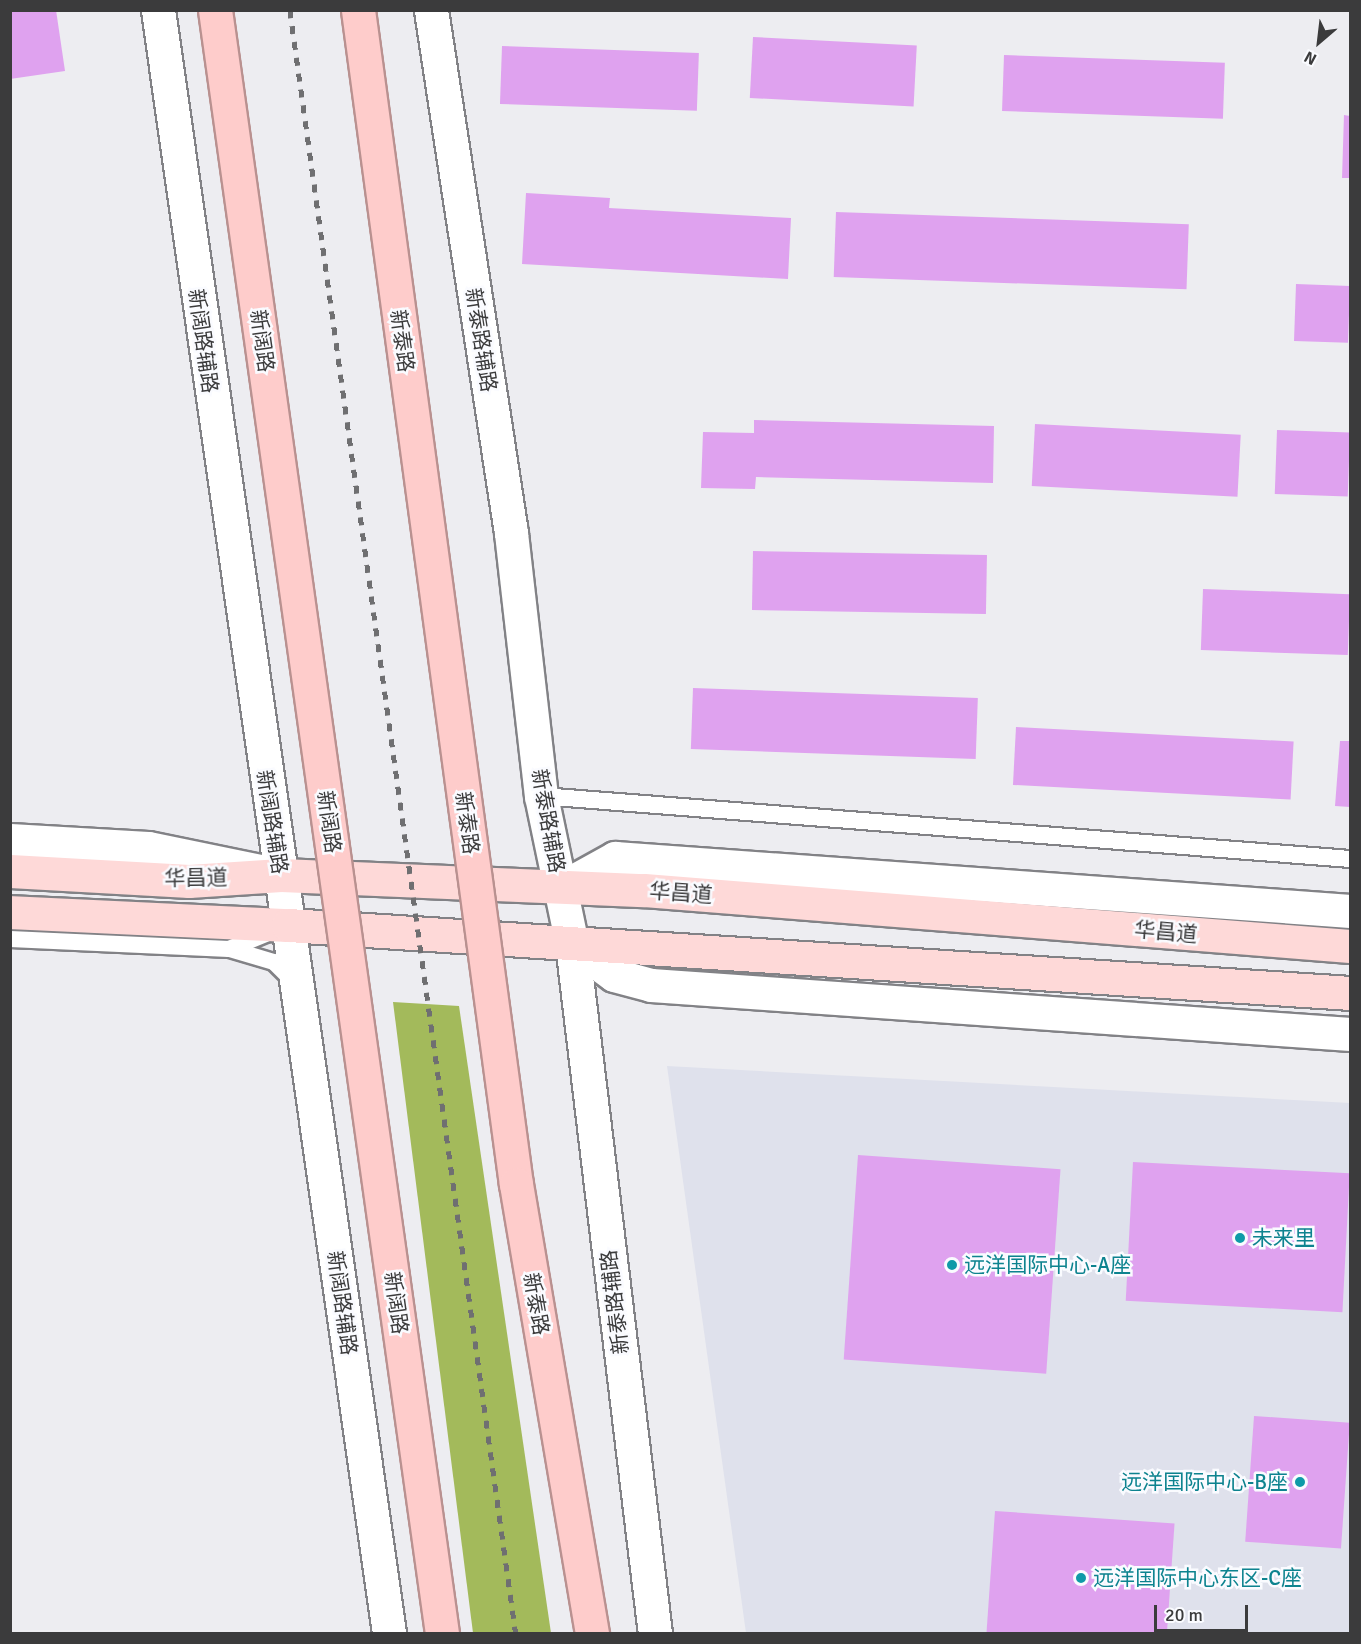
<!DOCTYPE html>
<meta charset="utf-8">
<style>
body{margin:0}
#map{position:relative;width:1361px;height:1644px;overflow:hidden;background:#ededf1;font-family:Signika,"Noto Sans SC",sans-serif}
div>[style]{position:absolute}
.built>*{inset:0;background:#dfe1ec}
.forest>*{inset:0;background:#a3ba5b}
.building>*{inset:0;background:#dfa2ef;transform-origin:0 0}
.roads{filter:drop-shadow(2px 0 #828286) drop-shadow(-2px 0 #828286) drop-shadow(0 2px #828286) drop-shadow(0 -2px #828286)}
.service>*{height:16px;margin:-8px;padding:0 8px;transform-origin:8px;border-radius:8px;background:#fff}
.tertiary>*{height:33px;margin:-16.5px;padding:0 16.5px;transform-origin:16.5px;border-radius:16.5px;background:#fff}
.primary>*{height:33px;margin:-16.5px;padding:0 16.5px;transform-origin:16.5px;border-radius:16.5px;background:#fed9d8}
.rail>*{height:4.5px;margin-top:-2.25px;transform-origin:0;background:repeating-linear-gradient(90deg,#6f6f71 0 8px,transparent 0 16px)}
.bridges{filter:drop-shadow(2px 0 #b99190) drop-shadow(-2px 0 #b99190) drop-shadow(0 2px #b99190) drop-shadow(0 -2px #b99190)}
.trunk-bridge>*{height:33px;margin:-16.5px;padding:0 16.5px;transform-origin:16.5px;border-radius:16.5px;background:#fecccb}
.dots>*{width:16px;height:16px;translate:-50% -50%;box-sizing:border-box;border:3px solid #fafbff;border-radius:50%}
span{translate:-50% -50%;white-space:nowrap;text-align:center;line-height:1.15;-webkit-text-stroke:5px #fafbff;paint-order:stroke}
.street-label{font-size:21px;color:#3b3b3c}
.culture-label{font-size:21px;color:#0d838f}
.left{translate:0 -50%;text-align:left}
.right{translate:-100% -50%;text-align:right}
.frame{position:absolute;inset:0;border:12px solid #3b3b3c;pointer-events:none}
.north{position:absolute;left:1289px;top:12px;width:60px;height:60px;-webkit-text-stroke:4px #fafbff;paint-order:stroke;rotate:208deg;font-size:16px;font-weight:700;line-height:24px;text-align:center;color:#3b3b3c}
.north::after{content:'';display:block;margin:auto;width:21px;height:27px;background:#3b3b3c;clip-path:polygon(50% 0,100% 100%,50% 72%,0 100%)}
.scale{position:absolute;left:1154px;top:1605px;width:94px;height:27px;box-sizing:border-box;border:3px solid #3b3b3c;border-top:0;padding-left:8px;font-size:18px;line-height:21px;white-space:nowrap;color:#3b3b3c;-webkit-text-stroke:4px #fafbff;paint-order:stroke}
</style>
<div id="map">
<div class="built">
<div style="clip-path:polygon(667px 1066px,1350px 1103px,1350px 1633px,746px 1633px)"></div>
</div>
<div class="forest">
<div style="clip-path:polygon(393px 1002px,459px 1006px,551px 1633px,473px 1633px)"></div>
</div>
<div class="building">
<div style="clip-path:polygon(10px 10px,56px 10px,65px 71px,10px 79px)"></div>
<div style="left:753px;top:37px;width:164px;height:61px;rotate:3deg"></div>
<div style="left:502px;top:46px;width:197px;height:58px;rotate:2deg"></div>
<div style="left:1004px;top:55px;width:221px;height:56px;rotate:2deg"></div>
<div style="clip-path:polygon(1344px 115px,1350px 116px,1350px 178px,1342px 178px)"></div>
<div style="clip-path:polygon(526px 193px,610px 198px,609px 208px,791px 218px,788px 279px,522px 264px)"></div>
<div style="left:836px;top:212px;width:353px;height:65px;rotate:2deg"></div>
<div style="left:1296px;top:284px;width:54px;height:57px;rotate:2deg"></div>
<div style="clip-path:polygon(754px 420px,994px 426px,993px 483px,756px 477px,755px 489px,701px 488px,703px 432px,754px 433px)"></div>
<div style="left:1035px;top:424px;width:206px;height:62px;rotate:3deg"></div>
<div style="left:1277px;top:430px;width:73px;height:64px;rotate:2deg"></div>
<div style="left:753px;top:551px;width:234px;height:59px;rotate:1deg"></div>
<div style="left:1203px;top:589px;width:147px;height:61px;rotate:2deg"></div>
<div style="left:693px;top:688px;width:285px;height:61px;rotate:2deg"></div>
<div style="left:1016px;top:727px;width:278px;height:58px;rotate:3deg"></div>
<div style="clip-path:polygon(1340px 741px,1350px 741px,1350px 807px,1335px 806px)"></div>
<div style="left:858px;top:1155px;width:203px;height:205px;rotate:4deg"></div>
<div style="left:1133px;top:1162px;width:217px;height:139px;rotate:3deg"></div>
<div style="left:1254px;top:1416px;width:96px;height:126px;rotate:4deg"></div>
<div style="left:995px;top:1511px;width:180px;height:123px;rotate:4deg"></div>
</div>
<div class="roads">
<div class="service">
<div style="left:541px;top:796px;width:811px;rotate:4.45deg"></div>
<div style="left:10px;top:939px;width:219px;rotate:2.6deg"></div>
<div style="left:229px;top:949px;width:48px;rotate:-22.2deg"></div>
<div style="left:230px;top:949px;width:46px;rotate:16.5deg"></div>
<div style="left:274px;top:962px;width:27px;rotate:45deg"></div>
</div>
<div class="tertiary">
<div style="left:158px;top:10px;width:1640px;rotate:81.9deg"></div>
<div style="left:431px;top:10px;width:529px;rotate:81.3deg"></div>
<div style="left:511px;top:533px;width:265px;rotate:83.5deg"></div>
<div style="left:541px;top:796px;width:151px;rotate:78.2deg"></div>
<div style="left:572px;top:944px;width:695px;rotate:83.14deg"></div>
<div style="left:10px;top:840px;width:138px;rotate:3.3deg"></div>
<div style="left:148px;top:848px;width:119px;rotate:11.6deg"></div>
<div style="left:561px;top:888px;width:62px;rotate:-29.1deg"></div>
<div style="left:615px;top:858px;width:737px;rotate:4.12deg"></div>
<div style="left:572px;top:944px;width:52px;rotate:36.4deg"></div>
<div style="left:614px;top:975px;width:38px;rotate:15deg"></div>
<div style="left:651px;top:985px;width:701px;rotate:4.01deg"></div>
</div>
<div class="primary">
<div style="left:10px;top:871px;width:179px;rotate:3.2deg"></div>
<div style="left:189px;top:881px;width:92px;rotate:-3.7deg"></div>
<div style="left:281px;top:875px;width:363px;rotate:2.4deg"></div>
<div style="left:644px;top:890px;width:708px;rotate:4.54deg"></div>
<div style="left:10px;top:912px;width:278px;rotate:2.7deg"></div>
<div style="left:288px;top:925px;width:1064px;rotate:3.66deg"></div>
</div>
</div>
<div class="rail">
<div style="left:290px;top:10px;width:1640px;rotate:82.08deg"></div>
</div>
<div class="bridges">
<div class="trunk-bridge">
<div style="left:215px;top:10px;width:1640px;rotate:82.04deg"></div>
<div style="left:358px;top:10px;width:1185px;rotate:82.34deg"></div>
<div style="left:516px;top:1184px;width:456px;rotate:80.4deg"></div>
</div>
</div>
<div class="dots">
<div style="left:1240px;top:1238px;background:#0f9aa8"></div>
<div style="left:952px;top:1265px;background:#0f9aa8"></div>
<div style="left:1300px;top:1482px;background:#0f9aa8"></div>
<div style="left:1081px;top:1578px;background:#0f9aa8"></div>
</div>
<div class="street-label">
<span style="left:481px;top:340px;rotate:81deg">新泰路辅路</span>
<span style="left:203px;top:341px;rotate:82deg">新阔路辅路</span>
<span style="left:262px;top:341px;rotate:82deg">新阔路</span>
<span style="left:402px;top:341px;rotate:82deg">新泰路</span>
<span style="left:548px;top:821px;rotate:80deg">新泰路辅路</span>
<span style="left:272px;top:822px;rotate:81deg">新阔路辅路</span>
<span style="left:329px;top:822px;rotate:82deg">新阔路</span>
<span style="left:467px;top:823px;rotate:82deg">新泰路</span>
<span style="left:196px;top:878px;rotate:-1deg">华昌道</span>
<span style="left:681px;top:893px;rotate:4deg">华昌道</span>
<span style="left:1166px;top:932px;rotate:5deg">华昌道</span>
<span style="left:615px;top:1302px;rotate:-97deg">新泰路辅路</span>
<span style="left:342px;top:1303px;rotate:82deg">新阔路辅路</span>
<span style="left:396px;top:1303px;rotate:82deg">新阔路</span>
<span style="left:536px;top:1304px;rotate:80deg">新泰路</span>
</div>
<div class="culture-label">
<span class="left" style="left:1252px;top:1238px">未来里</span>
<span class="left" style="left:964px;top:1265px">远洋国际中心-A座</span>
<span class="right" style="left:1288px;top:1482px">远洋国际中心-B座</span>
<span class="left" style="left:1093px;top:1578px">远洋国际中心东区-C座</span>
</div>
<div class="frame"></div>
<div class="north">N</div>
<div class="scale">20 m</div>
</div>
